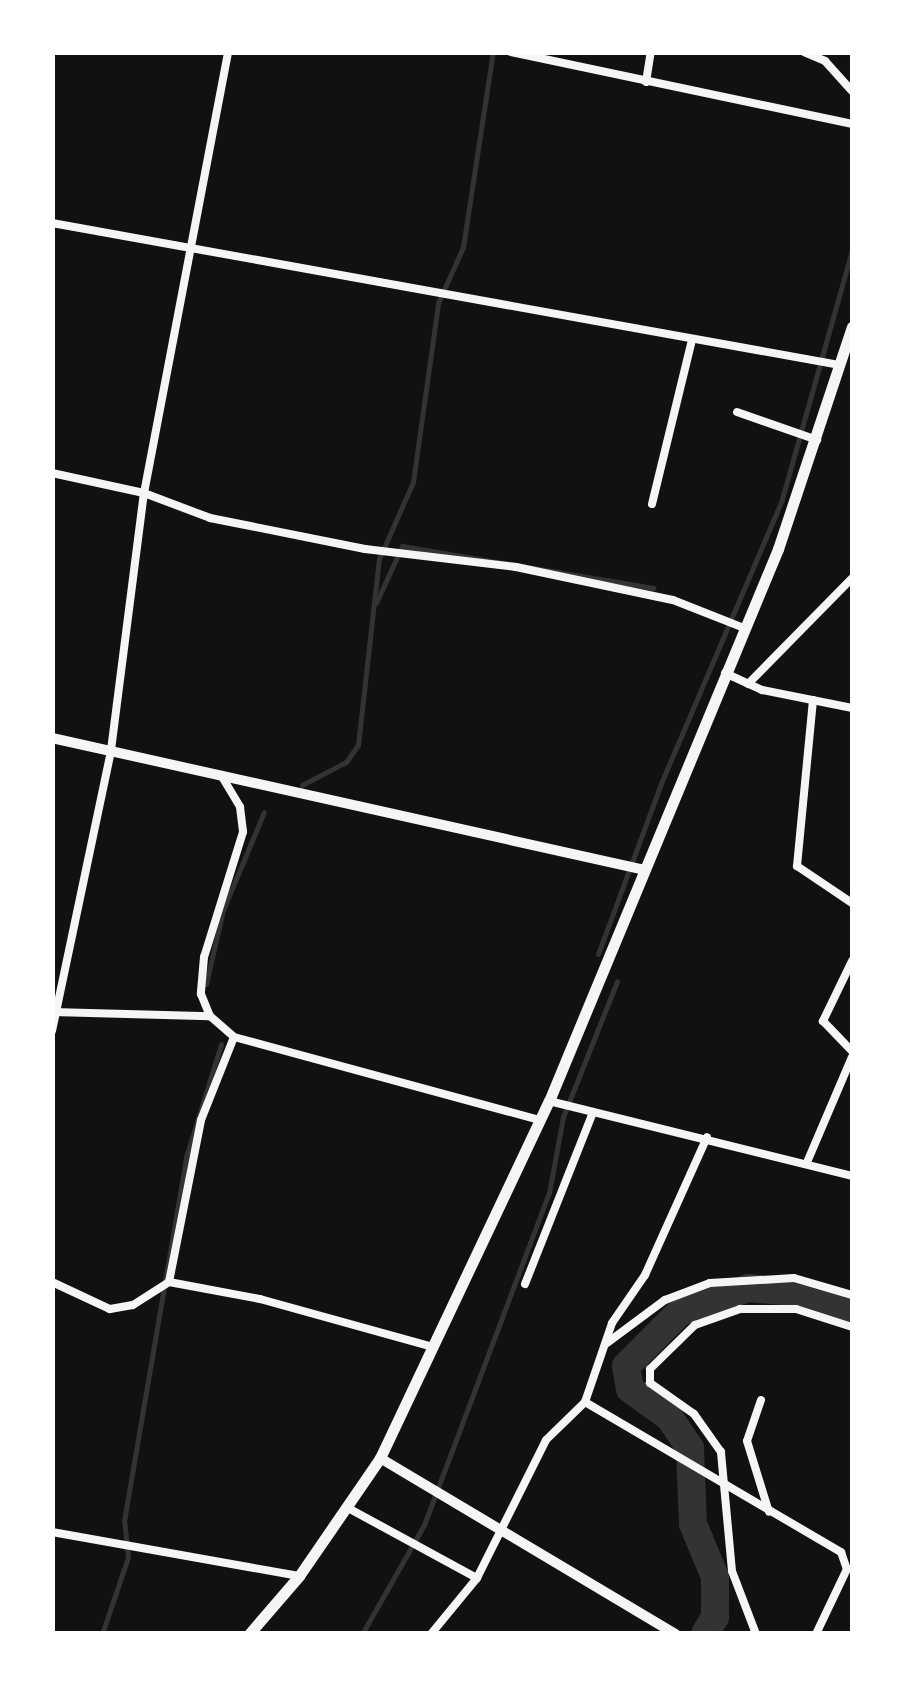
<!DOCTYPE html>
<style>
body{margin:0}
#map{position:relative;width:905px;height:1686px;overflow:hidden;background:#111;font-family:"Roboto Serif",serif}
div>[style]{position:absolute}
.stream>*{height:5px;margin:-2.5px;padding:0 2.5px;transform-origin:2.5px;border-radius:2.5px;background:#333}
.river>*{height:28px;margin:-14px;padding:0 14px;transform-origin:14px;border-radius:14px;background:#333}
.minor>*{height:8px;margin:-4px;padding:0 4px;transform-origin:4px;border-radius:4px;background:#f5f5f5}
.tertiary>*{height:10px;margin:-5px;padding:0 5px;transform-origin:5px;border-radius:5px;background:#f5f5f5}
.secondary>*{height:11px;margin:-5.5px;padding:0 5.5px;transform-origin:5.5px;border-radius:5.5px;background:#f5f5f5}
span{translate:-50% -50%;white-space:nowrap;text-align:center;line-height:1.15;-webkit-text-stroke:9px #fff;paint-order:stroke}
.frame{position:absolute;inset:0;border:55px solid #fff;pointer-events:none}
</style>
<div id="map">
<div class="stream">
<div style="left:376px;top:603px;width:63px;rotate:-65.5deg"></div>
<div style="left:402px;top:546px;width:255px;rotate:9.5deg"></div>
<div style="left:302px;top:785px;width:50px;rotate:-27.6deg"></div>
<div style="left:346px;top:762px;width:21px;rotate:-55deg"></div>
<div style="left:358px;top:745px;width:187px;rotate:-83.6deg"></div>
<div style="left:379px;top:559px;width:84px;rotate:-66.2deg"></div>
<div style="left:413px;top:482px;width:181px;rotate:-82deg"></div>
<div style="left:438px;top:303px;width:61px;rotate:-65.9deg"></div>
<div style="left:463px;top:247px;width:197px;rotate:-81.3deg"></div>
<div style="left:598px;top:954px;width:184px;rotate:-69.7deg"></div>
<div style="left:662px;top:781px;width:306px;rotate:-66.9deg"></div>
<div style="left:782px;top:499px;width:259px;rotate:-74.3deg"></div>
<div style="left:206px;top:984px;width:76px;rotate:-77.1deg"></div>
<div style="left:223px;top:910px;width:106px;rotate:-67.3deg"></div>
<div style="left:102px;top:1634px;width:81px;rotate:-71.3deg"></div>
<div style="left:128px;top:1557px;width:36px;rotate:-96deg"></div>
<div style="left:124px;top:1521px;width:372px;rotate:-80.3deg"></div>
<div style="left:187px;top:1154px;width:115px;rotate:-72.8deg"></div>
<div style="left:362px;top:1634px;width:125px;rotate:-60.4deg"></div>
<div style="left:424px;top:1525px;width:355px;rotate:-69.4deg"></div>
<div style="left:549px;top:1193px;width:77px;rotate:-79.6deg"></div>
<div style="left:563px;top:1117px;width:146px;rotate:-68.3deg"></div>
</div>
<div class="river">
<div style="left:705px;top:1634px;width:20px;rotate:-60deg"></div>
<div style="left:715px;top:1617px;width:40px;rotate:-90deg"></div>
<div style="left:715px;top:1577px;width:57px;rotate:-112.5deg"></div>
<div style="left:693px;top:1524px;width:76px;rotate:-92.3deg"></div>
<div style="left:690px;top:1448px;width:36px;rotate:-124deg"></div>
<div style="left:670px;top:1418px;width:49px;rotate:-144.1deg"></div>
<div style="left:630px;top:1389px;width:23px;rotate:-100deg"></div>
<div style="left:626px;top:1366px;width:76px;rotate:-45deg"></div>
<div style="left:680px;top:1312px;width:72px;rotate:-19.4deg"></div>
<div style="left:748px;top:1288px;width:38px;rotate:5deg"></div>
<div style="left:786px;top:1291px;width:68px;rotate:15.3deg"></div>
</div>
<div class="minor">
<div style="left:511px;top:52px;width:349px;rotate:11.9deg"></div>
<div style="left:804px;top:52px;width:23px;rotate:23deg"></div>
<div style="left:825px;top:61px;width:40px;rotate:48deg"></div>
<div style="left:646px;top:82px;width:30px;rotate:-81deg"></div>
<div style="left:52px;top:223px;width:801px;rotate:10.22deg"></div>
<div style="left:737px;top:412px;width:85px;rotate:19.3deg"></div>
<div style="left:52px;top:473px;width:94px;rotate:12.3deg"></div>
<div style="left:144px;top:493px;width:71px;rotate:20.7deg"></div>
<div style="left:210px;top:518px;width:158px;rotate:11.3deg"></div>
<div style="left:365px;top:549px;width:152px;rotate:6.8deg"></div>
<div style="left:516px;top:567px;width:160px;rotate:11.9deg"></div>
<div style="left:673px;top:600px;width:76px;rotate:21.5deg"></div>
<div style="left:652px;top:504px;width:169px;rotate:-76.3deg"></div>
<div style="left:725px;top:673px;width:41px;rotate:24.7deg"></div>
<div style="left:762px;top:690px;width:92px;rotate:11.3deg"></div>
<div style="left:748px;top:684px;width:148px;rotate:-45.5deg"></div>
<div style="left:813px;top:700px;width:167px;rotate:95.5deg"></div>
<div style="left:797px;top:866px;width:66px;rotate:33.9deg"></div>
<div style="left:221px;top:775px;width:37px;rotate:59deg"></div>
<div style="left:240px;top:807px;width:25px;rotate:83deg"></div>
<div style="left:243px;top:832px;width:131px;rotate:107.3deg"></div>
<div style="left:204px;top:957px;width:37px;rotate:95deg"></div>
<div style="left:201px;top:994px;width:24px;rotate:68deg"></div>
<div style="left:210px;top:1016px;width:32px;rotate:41deg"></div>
<div style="left:234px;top:1037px;width:316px;rotate:15.2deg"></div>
<div style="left:852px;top:961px;width:67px;rotate:115.8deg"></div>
<div style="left:823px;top:1021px;width:42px;rotate:46deg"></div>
<div style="left:52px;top:1012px;width:158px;rotate:1.5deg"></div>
<div style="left:52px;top:1031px;width:287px;rotate:-78.1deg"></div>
<div style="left:111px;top:750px;width:259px;rotate:-82.7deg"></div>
<div style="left:144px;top:493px;width:449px;rotate:-79.2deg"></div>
<div style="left:549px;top:1101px;width:312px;rotate:13.9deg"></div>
<div style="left:808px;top:1160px;width:112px;rotate:-66.9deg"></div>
<div style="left:52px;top:1282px;width:64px;rotate:25deg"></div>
<div style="left:110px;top:1309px;width:23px;rotate:-10deg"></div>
<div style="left:133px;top:1305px;width:43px;rotate:-32.6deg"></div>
<div style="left:169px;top:1282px;width:93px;rotate:10.6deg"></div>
<div style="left:260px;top:1299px;width:180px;rotate:15.5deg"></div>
<div style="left:169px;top:1282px;width:165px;rotate:-78.8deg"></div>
<div style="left:201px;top:1120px;width:89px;rotate:-68.3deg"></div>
<div style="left:525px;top:1284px;width:185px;rotate:-68.4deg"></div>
<div style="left:607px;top:1343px;width:72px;rotate:-36.6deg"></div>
<div style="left:665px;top:1300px;width:48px;rotate:-20.7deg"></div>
<div style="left:710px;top:1283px;width:84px;rotate:-3.4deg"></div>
<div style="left:794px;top:1278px;width:60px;rotate:16.3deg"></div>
<div style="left:761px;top:1400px;width:43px;rotate:108.9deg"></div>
<div style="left:747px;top:1441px;width:74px;rotate:72.8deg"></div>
<div style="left:585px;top:1402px;width:297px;rotate:30.4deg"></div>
<div style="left:841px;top:1552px;width:18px;rotate:71deg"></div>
<div style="left:847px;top:1569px;width:72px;rotate:115.5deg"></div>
<div style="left:348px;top:1508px;width:147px;rotate:28.5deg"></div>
<div style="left:52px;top:1532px;width:251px;rotate:10.1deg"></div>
<div style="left:431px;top:1634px;width:72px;rotate:-50.6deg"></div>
<div style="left:477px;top:1578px;width:154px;rotate:-63.4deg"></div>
<div style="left:546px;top:1440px;width:54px;rotate:-44.3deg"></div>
<div style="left:585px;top:1402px;width:83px;rotate:-71.1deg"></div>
<div style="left:612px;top:1323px;width:58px;rotate:-55.5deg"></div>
<div style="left:645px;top:1275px;width:151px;rotate:-65.8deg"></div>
<div style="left:756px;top:1634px;width:67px;rotate:-110.9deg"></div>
<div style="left:732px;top:1571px;width:120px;rotate:-95.3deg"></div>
<div style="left:721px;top:1452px;width:47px;rotate:-125.4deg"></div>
<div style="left:694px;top:1414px;width:54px;rotate:-144.8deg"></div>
<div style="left:650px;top:1383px;width:14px;rotate:-90deg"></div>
<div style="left:650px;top:1369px;width:63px;rotate:-44.4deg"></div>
<div style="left:695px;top:1325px;width:48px;rotate:-19.6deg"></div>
<div style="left:740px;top:1309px;width:56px"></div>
<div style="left:796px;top:1309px;width:59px;rotate:17.8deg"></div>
</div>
<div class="tertiary">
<div style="left:52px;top:738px;width:608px;rotate:12.55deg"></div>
<div style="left:380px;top:1458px;width:344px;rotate:30.8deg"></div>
</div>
<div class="secondary">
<div style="left:249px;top:1634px;width:77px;rotate:-49.2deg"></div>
<div style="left:299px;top:1576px;width:143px;rotate:-55.5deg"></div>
<div style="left:380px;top:1458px;width:395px;rotate:-64.7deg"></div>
<div style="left:549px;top:1101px;width:598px;rotate:-67.47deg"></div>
<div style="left:778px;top:549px;width:234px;rotate:-71.6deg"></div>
</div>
<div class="frame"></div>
</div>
